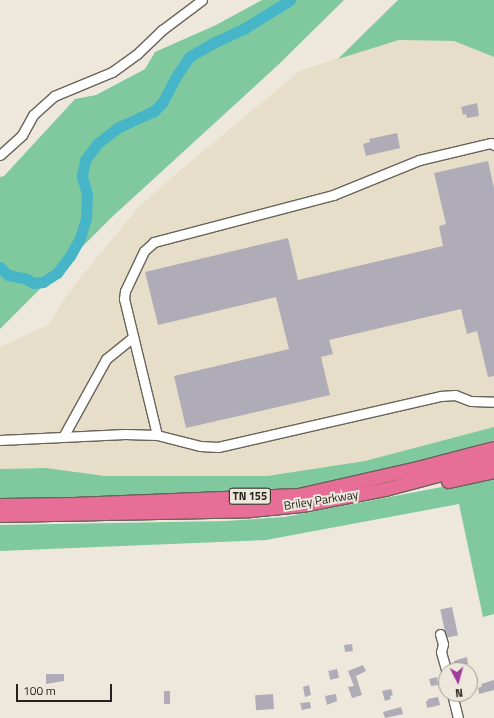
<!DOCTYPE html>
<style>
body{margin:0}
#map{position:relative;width:494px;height:718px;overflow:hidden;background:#eee8dc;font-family:"Titillium Web",sans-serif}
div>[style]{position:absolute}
.industrial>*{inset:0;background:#e7dec9}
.green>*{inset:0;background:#80c99f}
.river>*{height:11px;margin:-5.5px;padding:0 5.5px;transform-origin:5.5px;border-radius:5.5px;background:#46b5c8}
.building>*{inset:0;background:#afacb8;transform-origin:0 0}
.roads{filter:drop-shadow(1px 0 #696359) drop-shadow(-1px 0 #696359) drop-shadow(0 1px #696359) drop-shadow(0 -1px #696359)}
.minor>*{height:9px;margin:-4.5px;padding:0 4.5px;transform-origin:4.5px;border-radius:4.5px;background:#fff}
.highway>*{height:13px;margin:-6.5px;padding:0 6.5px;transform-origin:6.5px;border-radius:6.5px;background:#e66e97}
span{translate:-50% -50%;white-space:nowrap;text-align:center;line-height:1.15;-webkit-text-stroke:4px #eee8dc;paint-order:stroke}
.shield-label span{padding:1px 3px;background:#eee8dc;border:1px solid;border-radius:3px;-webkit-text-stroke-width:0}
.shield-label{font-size:11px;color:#24221e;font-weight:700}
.street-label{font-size:12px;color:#24221e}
.north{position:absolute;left:438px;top:662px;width:40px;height:40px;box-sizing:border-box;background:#eee8dc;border:1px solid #9d9990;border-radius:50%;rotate:174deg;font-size:11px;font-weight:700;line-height:16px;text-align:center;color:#24221e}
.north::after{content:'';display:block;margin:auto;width:14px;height:18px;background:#a13a9d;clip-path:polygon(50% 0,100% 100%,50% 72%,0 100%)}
.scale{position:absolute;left:16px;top:684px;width:96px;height:18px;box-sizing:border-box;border:2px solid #24221e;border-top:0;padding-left:5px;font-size:12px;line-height:14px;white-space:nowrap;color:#24221e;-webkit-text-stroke:3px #eee8dc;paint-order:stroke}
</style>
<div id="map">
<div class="industrial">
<div style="clip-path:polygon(399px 40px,454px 41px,494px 57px,494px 427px,365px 461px,267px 476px,105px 476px,46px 468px,0 469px,0 347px,48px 325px,69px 292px,136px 210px,166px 182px,301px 70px)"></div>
</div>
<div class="green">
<div style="clip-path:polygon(262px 0,344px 0,278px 65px,112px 217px,0 329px,0 177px,4px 176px,75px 99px,96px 95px,145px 69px,155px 52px,216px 25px)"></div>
<div style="clip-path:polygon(398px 0,494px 0,494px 57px,454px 41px,399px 40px,338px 59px)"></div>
<div style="clip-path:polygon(494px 427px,494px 440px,425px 461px,297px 490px,236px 495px,0 498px,0 469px,46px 468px,105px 476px,267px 476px,365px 461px)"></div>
<div style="clip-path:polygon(494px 477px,494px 614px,483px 617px,459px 504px,266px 540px,0 551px,0 525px,226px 521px,285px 517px)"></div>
</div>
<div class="river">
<div style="left:0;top:267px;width:11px;rotate:45deg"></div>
<div style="left:8px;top:275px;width:16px;rotate:11deg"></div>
<div style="left:24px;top:278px;width:11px;rotate:27deg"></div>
<div style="left:34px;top:283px;width:9px;rotate:-6deg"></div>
<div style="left:43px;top:282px;width:17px;rotate:-33deg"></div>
<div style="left:57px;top:273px;width:21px;rotate:-53deg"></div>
<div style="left:70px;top:256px;width:21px;rotate:-61deg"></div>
<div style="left:80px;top:238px;width:21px;rotate:-73deg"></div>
<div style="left:86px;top:218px;width:24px;rotate:-88deg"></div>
<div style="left:87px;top:194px;width:19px;rotate:-106deg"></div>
<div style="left:82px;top:176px;width:16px;rotate:-79deg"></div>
<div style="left:85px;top:160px;width:21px;rotate:-53deg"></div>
<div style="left:98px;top:143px;width:24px;rotate:-38deg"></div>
<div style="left:117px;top:128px;width:41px;rotate:-24.7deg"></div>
<div style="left:154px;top:111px;width:11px;rotate:-45deg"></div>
<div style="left:162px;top:103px;width:32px;rotate:-62deg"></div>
<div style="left:177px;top:75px;width:22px;rotate:-56deg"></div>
<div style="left:189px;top:57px;width:28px;rotate:-30deg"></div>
<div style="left:213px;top:43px;width:35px;rotate:-25deg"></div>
<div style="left:245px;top:28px;width:53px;rotate:-31.9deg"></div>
</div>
<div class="building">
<div style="clip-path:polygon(477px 103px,479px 116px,467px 118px,466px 114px,463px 115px,461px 107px)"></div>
<div style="clip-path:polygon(397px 133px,400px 148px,366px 156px,363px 144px,370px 142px,369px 139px)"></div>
<div style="clip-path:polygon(488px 161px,494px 188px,494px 376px,488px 377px,477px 331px,467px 334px,461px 309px,329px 340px,333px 354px,321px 357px,330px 395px,186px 428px,174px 376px,289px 349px,276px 297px,158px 325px,145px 272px,288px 238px,298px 280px,443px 246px,439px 226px,446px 224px,434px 173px)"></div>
<div style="left:452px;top:607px;width:29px;height:12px;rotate:78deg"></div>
<div style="left:352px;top:644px;width:7px;height:8px;rotate:82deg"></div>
<div style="clip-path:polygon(467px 657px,468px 664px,455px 667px,454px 661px)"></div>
<div style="clip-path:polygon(363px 665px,366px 671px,356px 676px,362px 695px,352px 698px,348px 687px,354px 686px,348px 671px)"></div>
<div style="left:337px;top:669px;width:9px;height:9px;rotate:77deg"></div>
<div style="clip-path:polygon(46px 674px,64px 674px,64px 681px,46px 684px)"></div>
<div style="clip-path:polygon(437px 677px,438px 685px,431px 686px,429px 679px)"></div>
<div style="clip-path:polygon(494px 680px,494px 690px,479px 694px,478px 688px,482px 686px,481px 684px)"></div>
<div style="clip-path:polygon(309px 685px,311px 695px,305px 697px,303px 687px)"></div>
<div style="clip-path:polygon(391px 689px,393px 695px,390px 696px,391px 699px,385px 701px,382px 691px)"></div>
<div style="left:164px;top:691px;width:6px;height:13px"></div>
<div style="left:273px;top:694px;width:15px;height:18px;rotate:86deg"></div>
<div style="clip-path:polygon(336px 694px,337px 701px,327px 705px,325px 696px)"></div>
<div style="clip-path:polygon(438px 697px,440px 705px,427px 708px,426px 701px,428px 701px,428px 699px)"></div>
<div style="clip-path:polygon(310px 702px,311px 708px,302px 710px,300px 703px)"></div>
<div style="clip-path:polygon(401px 707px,403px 714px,385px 718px,383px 712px)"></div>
</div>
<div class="roads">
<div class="minor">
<div style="left:0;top:155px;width:30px;rotate:-42deg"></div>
<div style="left:22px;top:135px;width:23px;rotate:-61deg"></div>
<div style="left:33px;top:115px;width:28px;rotate:-42deg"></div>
<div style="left:54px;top:96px;width:63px;rotate:-22.5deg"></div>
<div style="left:112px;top:72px;width:31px;rotate:-36deg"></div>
<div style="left:137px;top:54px;width:35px;rotate:-44deg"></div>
<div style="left:162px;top:30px;width:50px;rotate:-36.9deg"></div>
<div style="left:157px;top:435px;width:140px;rotate:-103.6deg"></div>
<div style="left:124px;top:299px;width:8px;rotate:-83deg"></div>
<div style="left:125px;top:291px;width:44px;rotate:-64.6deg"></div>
<div style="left:144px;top:251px;width:13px;rotate:-42deg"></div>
<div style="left:154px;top:242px;width:185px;rotate:-14.7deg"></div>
<div style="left:333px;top:195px;width:93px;rotate:-22.1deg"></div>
<div style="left:419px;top:160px;width:74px;rotate:-13.3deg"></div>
<div style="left:491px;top:143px;width:4px;rotate:34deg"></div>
<div style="left:63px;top:437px;width:89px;rotate:-61.1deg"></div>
<div style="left:106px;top:359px;width:35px;rotate:-39deg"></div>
<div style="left:0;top:440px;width:125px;rotate:-2.7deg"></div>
<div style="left:125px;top:434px;width:32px;rotate:2deg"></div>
<div style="left:157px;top:435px;width:44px;rotate:14.3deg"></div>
<div style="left:200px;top:446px;width:18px;rotate:3deg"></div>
<div style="left:218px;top:447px;width:229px;rotate:-12.9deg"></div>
<div style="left:441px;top:396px;width:14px;rotate:-4deg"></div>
<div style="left:455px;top:395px;width:17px;rotate:21deg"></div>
<div style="left:471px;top:401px;width:23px;rotate:2deg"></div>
<div style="left:440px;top:634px;width:10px;rotate:73deg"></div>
<div style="left:443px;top:644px;width:8px;rotate:104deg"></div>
<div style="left:441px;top:652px;width:19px;rotate:74deg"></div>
<div style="left:452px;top:694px;width:25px;rotate:76deg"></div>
</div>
<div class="highway">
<div style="left:448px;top:481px;width:47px;rotate:-12.3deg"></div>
<div style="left:0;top:505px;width:73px;rotate:-0.8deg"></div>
<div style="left:73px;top:504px;width:225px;rotate:-2.3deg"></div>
<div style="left:298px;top:495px;width:122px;rotate:-12.8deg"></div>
<div style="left:417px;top:468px;width:80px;rotate:-14.6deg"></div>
<div style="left:0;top:515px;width:250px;rotate:-1.1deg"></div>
<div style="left:250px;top:510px;width:52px;rotate:-5.5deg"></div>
<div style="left:302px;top:505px;width:85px;rotate:-10.9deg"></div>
<div style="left:385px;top:489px;width:113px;rotate:-14.9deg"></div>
</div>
</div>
<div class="shield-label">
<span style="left:250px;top:496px">TN 155</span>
</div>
<div class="street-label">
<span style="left:321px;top:500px;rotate:-9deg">Briley Parkway</span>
</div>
<div class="north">N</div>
<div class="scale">100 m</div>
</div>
